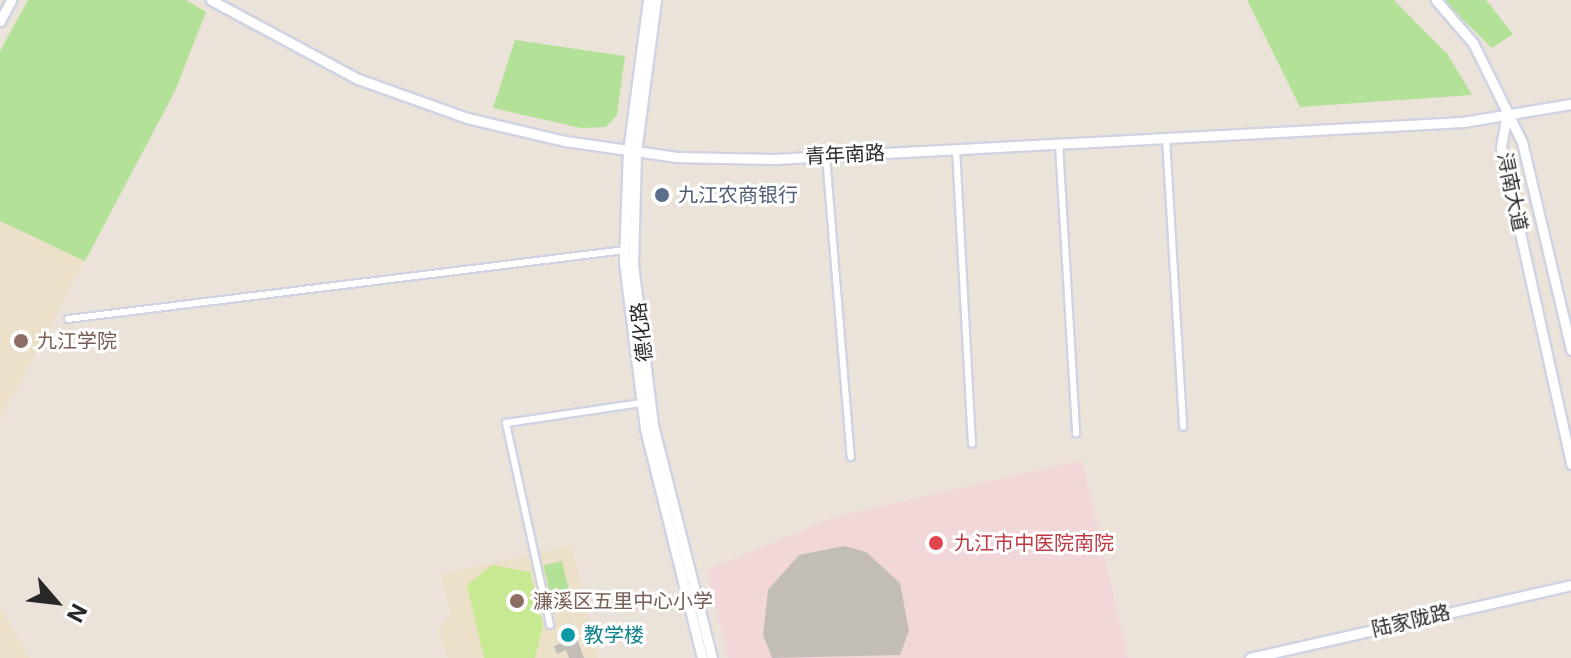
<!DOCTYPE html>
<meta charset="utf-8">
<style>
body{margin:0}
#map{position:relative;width:1571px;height:658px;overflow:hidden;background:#ebe3da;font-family:Inter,"Noto Sans SC",sans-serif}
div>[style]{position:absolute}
.education>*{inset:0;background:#ede0c9}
.medical>*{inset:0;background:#f2d7d9}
.green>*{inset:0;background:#b2e197;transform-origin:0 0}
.pitch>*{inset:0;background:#c6e992}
.building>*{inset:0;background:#c3bdb7}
.roads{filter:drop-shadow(2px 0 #cfd3e2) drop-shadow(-2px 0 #cfd3e2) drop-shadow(0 2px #cfd3e2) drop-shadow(0 -2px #cfd3e2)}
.street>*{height:6px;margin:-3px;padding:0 3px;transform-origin:3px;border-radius:3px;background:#fff}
.secondary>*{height:9px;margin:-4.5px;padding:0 4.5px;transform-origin:4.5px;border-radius:4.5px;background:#fff}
.dots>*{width:22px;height:22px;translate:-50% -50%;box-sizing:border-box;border:4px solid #fff;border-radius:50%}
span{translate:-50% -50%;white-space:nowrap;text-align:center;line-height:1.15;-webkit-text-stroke:6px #fff;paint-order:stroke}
.street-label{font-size:20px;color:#282828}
.service-label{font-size:20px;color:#4e5e75}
.left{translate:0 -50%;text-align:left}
.education-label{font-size:20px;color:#785e54}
.health-label{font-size:20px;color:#be3a42}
.culture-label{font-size:20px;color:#0d838f}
.north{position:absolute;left:16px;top:562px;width:80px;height:80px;-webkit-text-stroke:6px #fff;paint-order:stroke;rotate:118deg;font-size:22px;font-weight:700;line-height:32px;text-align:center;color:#282828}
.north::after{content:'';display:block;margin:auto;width:28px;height:36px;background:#282828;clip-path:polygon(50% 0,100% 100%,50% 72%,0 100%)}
</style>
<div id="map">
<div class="education">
<div style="clip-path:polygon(0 221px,85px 261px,0 421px)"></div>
<div style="clip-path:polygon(572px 545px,598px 658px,448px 658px,438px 631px,451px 613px,441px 574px)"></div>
<div style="clip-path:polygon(0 607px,30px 658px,0 658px)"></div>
</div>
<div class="medical">
<div style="clip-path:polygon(1082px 460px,1128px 658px,728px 658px,707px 570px,834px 517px)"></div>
</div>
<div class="green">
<div style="clip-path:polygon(28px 0,186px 0,206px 12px,175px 91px,85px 261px,0 221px,0 51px)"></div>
<div style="clip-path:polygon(1247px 0,1394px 0,1448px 55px,1472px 95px,1300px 107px)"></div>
<div style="clip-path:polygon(1443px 0,1486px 0,1513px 34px,1492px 48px)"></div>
<div style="clip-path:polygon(515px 40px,625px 56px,617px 115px,606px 127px,581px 128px,493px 108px)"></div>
<div style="left:562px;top:561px;width:49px;height:19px;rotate:77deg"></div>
</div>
<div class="pitch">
<div style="clip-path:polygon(492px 565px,530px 572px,543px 625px,535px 658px,484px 658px,467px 585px)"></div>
</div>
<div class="building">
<div style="clip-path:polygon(844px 546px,866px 552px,900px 583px,909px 631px,900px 655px,772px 658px,763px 635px,768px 590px,799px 555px)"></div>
<div style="clip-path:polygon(571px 623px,584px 658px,569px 658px,566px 650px,557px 654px,554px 646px,564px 642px,559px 628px)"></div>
</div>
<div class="roads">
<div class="street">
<div style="left:1166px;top:138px;width:289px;rotate:86.6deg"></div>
<div style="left:1059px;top:144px;width:290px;rotate:86.6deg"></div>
<div style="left:956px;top:149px;width:295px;rotate:86.9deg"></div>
<div style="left:826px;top:156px;width:302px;rotate:85.3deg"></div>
<div style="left:68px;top:319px;width:561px;rotate:-7.06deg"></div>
<div style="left:550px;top:625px;width:207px;rotate:-102.3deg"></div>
<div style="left:506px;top:423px;width:137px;rotate:-8.4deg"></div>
</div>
<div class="secondary">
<div style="left:211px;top:0;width:167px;rotate:28.3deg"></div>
<div style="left:358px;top:79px;width:116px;rotate:19.7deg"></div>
<div style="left:467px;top:118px;width:101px;rotate:13.2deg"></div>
<div style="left:565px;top:141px;width:113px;rotate:8.1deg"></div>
<div style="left:677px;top:157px;width:97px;rotate:1.2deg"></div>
<div style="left:774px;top:159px;width:690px;rotate:-3.07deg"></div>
<div style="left:1463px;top:122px;width:109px;rotate:-9.5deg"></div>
<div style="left:648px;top:0;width:152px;rotate:97.5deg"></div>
<div style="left:628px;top:151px;width:111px;rotate:92.1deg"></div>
<div style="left:624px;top:262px;width:168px;rotate:82.8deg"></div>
<div style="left:645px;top:429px;width:236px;rotate:76deg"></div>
<div style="left:656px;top:0;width:153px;rotate:97.5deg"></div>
<div style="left:636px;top:152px;width:112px;rotate:91.5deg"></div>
<div style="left:633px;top:264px;width:162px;rotate:82.9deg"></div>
<div style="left:653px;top:425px;width:240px;rotate:75.8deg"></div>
<div style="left:1436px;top:0;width:57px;rotate:49.3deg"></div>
<div style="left:1473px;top:43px;width:110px;rotate:63.7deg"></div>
<div style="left:1522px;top:142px;width:214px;rotate:76.7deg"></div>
<div style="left:0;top:21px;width:24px;rotate:-62deg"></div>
<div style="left:1507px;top:113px;width:35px;rotate:100deg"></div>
<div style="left:1501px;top:147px;width:325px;rotate:77.5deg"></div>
<div style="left:1250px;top:658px;width:329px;rotate:-12.8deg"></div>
</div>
</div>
<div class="dots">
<div style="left:662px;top:195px;background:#5c6f8a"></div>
<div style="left:21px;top:341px;background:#8d6e63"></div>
<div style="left:936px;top:543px;background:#e0444e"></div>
<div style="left:517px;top:601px;background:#8d6e63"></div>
<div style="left:568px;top:635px;background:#0f9aa8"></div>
</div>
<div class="street-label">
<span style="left:845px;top:155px;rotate:-3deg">青年南路</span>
<span style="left:1512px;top:192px;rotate:78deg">浔南大道</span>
<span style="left:642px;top:332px;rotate:-97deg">德化路</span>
<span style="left:1411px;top:621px;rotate:-13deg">陆家陇路</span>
</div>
<div class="service-label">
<span class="left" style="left:678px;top:195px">九江农商银行</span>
</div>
<div class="education-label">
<span class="left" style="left:37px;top:341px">九江学院</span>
<span class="left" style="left:533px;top:601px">濂溪区五里中心小学</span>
</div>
<div class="health-label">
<span class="left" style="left:954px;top:543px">九江市中医院南院</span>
</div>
<div class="culture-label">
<span class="left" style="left:584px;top:635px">教学楼</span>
</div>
<div class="north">N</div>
</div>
